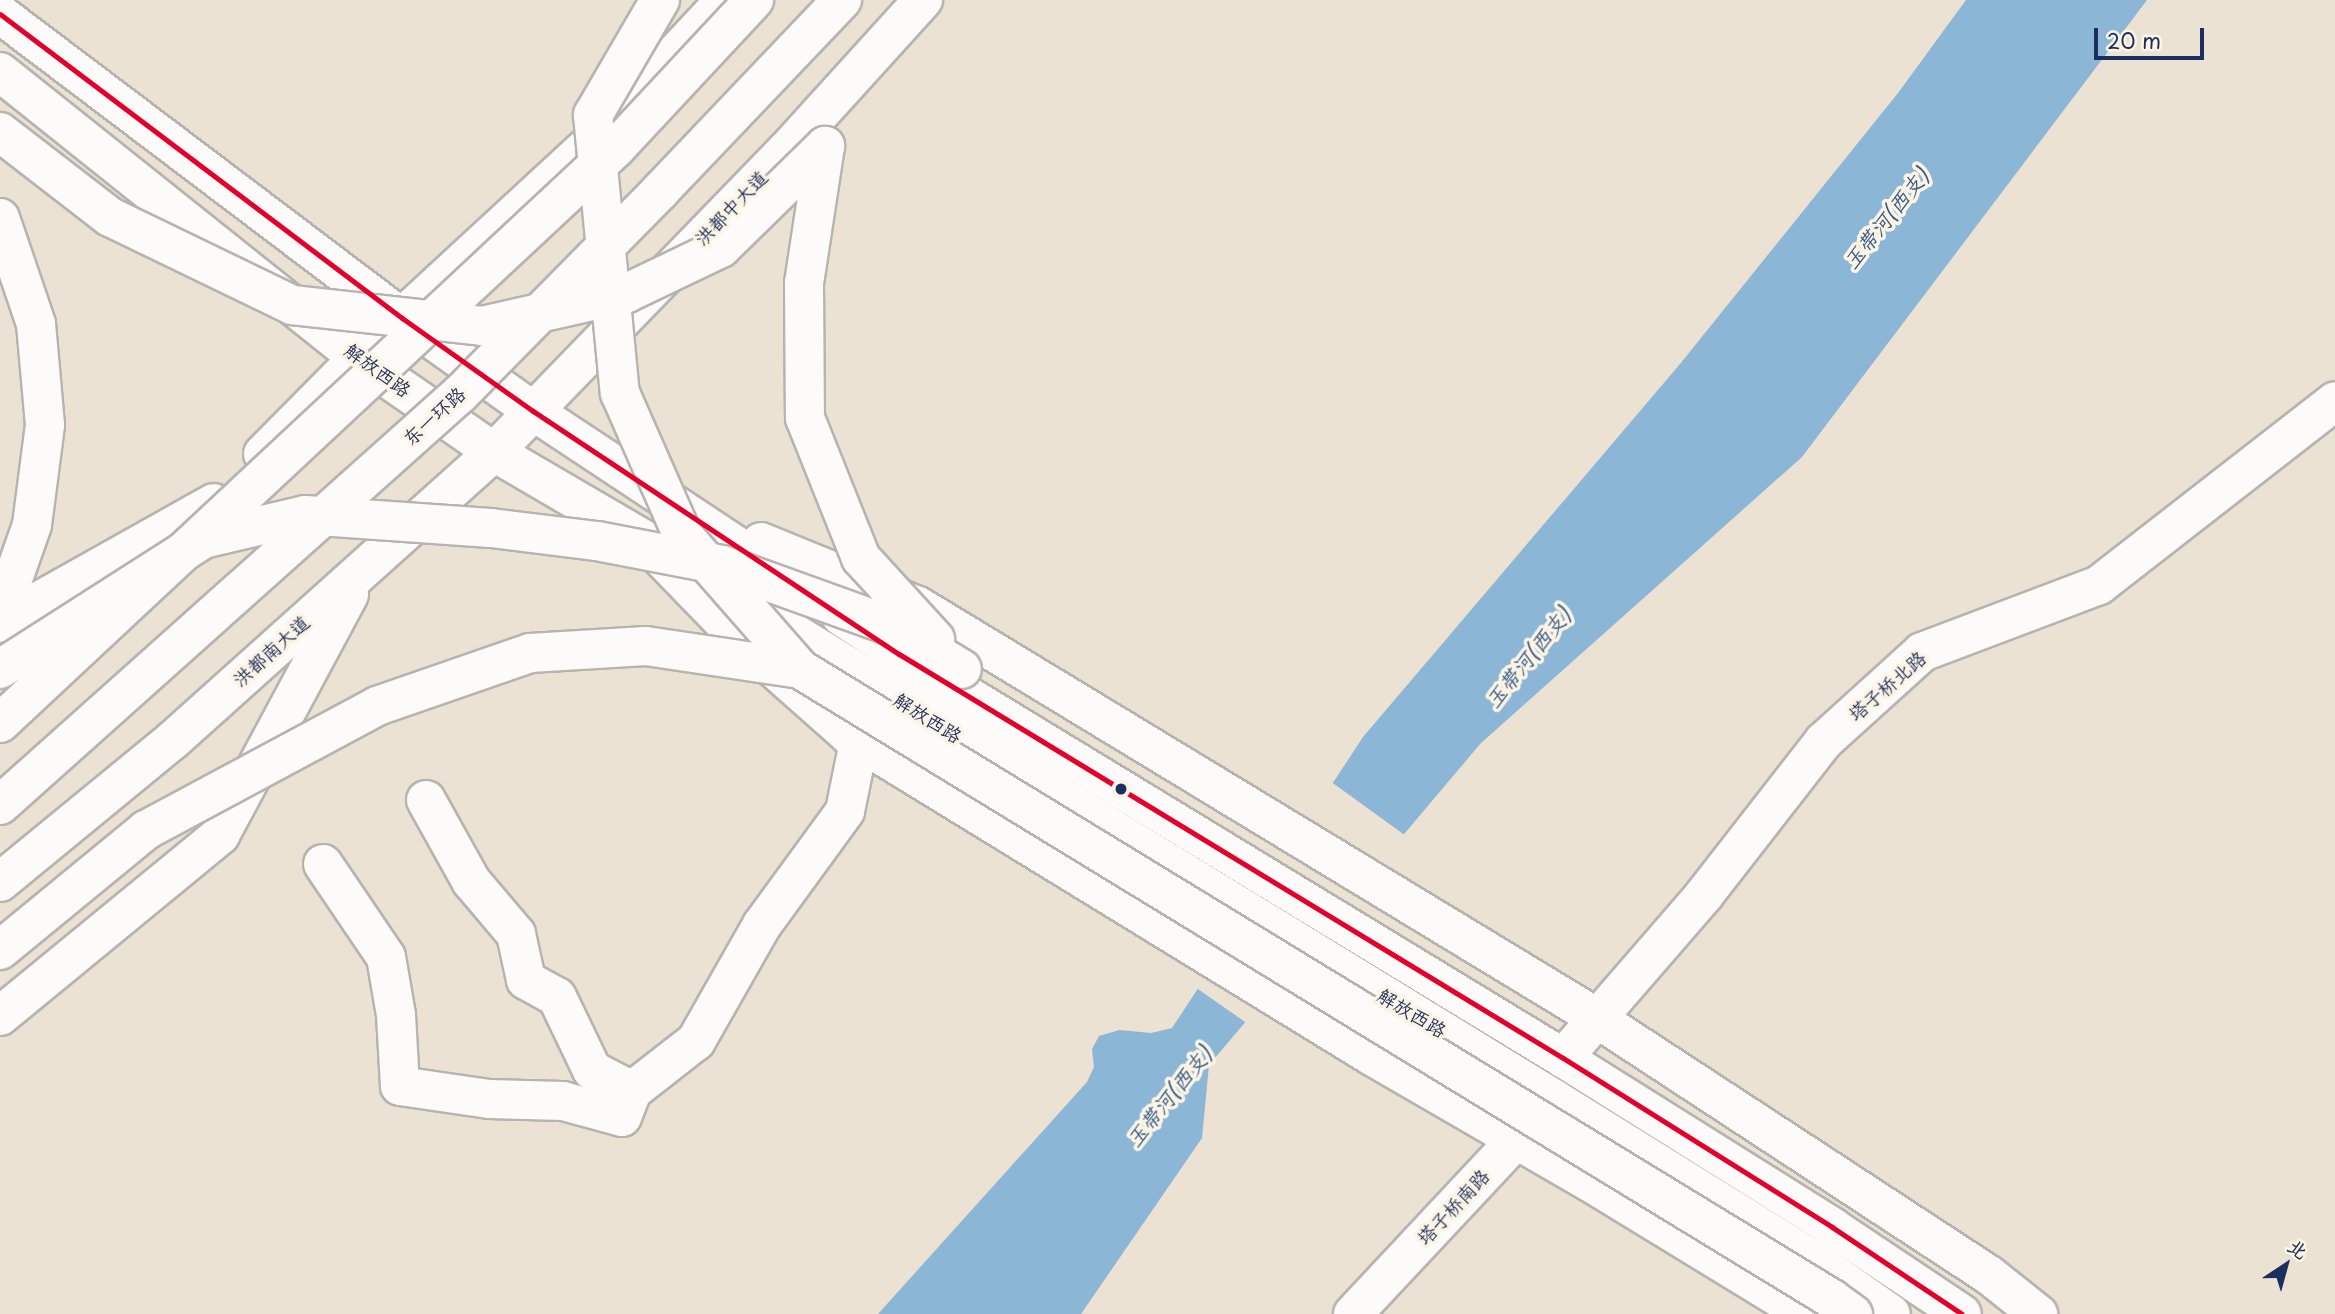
<!DOCTYPE html>
<meta charset="utf-8">
<style>
body{margin:0}
#map{position:relative;width:2335px;height:1314px;overflow:hidden;background:#ebe2d4;font-family:"Playpen Sans","LXGW WenKai TC",sans-serif}
div>[style]{position:absolute}
.water>*{inset:0;background:#8cb6d5}
.pier>*{inset:0;background:#ebe2d4}
.roads{filter:drop-shadow(2px 0 #b7b3af) drop-shadow(-2px 0 #b7b3af) drop-shadow(0 2px #b7b3af) drop-shadow(0 -2px #b7b3af)}
.minor>*{height:38px;margin:-19px;padding:0 19px;transform-origin:19px;border-radius:19px;background:#fcfbf9}
.major>*{height:38px;margin:-19px;padding:0 19px;transform-origin:19px;border-radius:19px;background:#fcfbf9}
.bridges{filter:drop-shadow(2px 0 #b7b3af) drop-shadow(-2px 0 #b7b3af) drop-shadow(0 2px #b7b3af) drop-shadow(0 -2px #b7b3af)}
.major-bridge>*{height:38px;margin:-19px;padding:0 19px;transform-origin:19px;border-radius:19px;background:#fcfbf9}
.highway-bridge>*{height:38px;margin:-19px;padding:0 19px;transform-origin:19px;border-radius:19px;background:#fcfbf9}
.bus-1>*{height:5px;margin:-2.5px;padding:0 2.5px;transform-origin:2.5px;border-radius:2.5px;background:#e4002b}
.dots>*{width:19px;height:19px;translate:-50% -50%;box-sizing:border-box;border:4px solid #fcf5e5;border-radius:50%}
span{translate:-50% -50%;white-space:nowrap;text-align:center;line-height:1.15;-webkit-text-stroke:7px #fcf5e5;paint-order:stroke}
.street-label{font-size:19px;color:#1b2f5e}
.water-label{font-size:21px;color:#355888;font-style:italic}
.north{position:absolute;left:2251px;top:1230px;width:70px;height:70px;-webkit-text-stroke:5px #fcf5e5;paint-order:stroke;rotate:36deg;font-size:19px;font-weight:700;line-height:28px;text-align:center;color:#1b2f5e}
.north::after{content:'';display:block;margin:auto;width:24px;height:32px;background:#1b2f5e;clip-path:polygon(50% 0,100% 100%,50% 72%,0 100%)}
.scale{position:absolute;left:2094px;top:28px;width:110px;height:32px;box-sizing:border-box;border:4px solid #1b2f5e;border-top:0;padding-left:9px;font-size:21px;line-height:24px;white-space:nowrap;color:#1b2f5e;-webkit-text-stroke:5px #fcf5e5;paint-order:stroke}
</style>
<div id="map">
<div class="water">
<div style="clip-path:polygon(1966px 0,2147px 0,1802px 457px,1481px 743px,1209px 1065px,1202px 1138px,1081px 1314px,878px 1314px,1087px 1082px,1094px 1067px,1092px 1049px,1099px 1036px,1119px 1030px,1151px 1033px,1172px 1028px,1363px 737px,1680px 364px,1898px 93px)"></div>
</div>
<div class="pier">
<div style="clip-path:polygon(1330px 781px,1406px 836px,1248px 1024px,1195px 987px)"></div>
</div>
<div class="roads">
<div class="minor">
<div style="left:426px;top:800px;width:93px;rotate:60.9deg"></div>
<div style="left:471px;top:881px;width:70px;rotate:49.7deg"></div>
<div style="left:516px;top:934px;width:47px;rotate:77.7deg"></div>
<div style="left:526px;top:980px;width:35px;rotate:29deg"></div>
<div style="left:557px;top:997px;width:81px;rotate:64.4deg"></div>
<div style="left:592px;top:1070px;width:45px;rotate:27.7deg"></div>
<div style="left:323px;top:864px;width:112px;rotate:55.9deg"></div>
<div style="left:386px;top:957px;width:59px;rotate:80.2deg"></div>
<div style="left:396px;top:1015px;width:71px;rotate:86.8deg"></div>
<div style="left:400px;top:1086px;width:90px;rotate:8.3deg"></div>
<div style="left:489px;top:1099px;width:74px;rotate:1.5deg"></div>
<div style="left:563px;top:1101px;width:61px;rotate:15.2deg"></div>
<div style="left:622px;top:1117px;width:28px;rotate:-69deg"></div>
<div style="left:632px;top:1091px;width:81px;rotate:-38deg"></div>
<div style="left:696px;top:1041px;width:133px;rotate:-60.4deg"></div>
<div style="left:762px;top:925px;width:141px;rotate:-53.9deg"></div>
<div style="left:845px;top:811px;width:70px;rotate:-78.5deg"></div>
<div style="left:1563px;top:1058px;width:216px;rotate:-49.1deg"></div>
<div style="left:1704px;top:895px;width:195px;rotate:-52.1deg"></div>
<div style="left:1824px;top:741px;width:132px;rotate:-42.2deg"></div>
<div style="left:1922px;top:652px;width:189px;rotate:-20.7deg"></div>
<div style="left:2099px;top:585px;width:299px;rotate:-37.9deg"></div>
<div style="left:1353px;top:1314px;width:271px;rotate:-46.9deg"></div>
</div>
<div class="major">
<div style="left:0;top:14px;width:504px;rotate:37.1deg"></div>
<div style="left:402px;top:318px;width:161px;rotate:35.4deg"></div>
<div style="left:533px;top:411px;width:313px;rotate:33.5deg"></div>
<div style="left:0;top:72px;width:458px;rotate:38.6deg"></div>
<div style="left:358px;top:358px;width:165px;rotate:34.7deg"></div>
<div style="left:494px;top:452px;width:200px;rotate:30.3deg"></div>
<div style="left:0;top:218px;width:112px;rotate:71.2deg"></div>
<div style="left:36px;top:324px;width:101px;rotate:84.9deg"></div>
<div style="left:45px;top:425px;width:101px;rotate:97.4deg"></div>
<div style="left:32px;top:525px;width:96px;rotate:109.4deg"></div>
<div style="left:263px;top:454px;width:135px;rotate:-45.3deg"></div>
<div style="left:358px;top:358px;width:324px;rotate:-42.7deg"></div>
<div style="left:596px;top:138px;width:189px;rotate:-46.9deg"></div>
<div style="left:644px;top:540px;width:129px;rotate:45.9deg"></div>
<div style="left:734px;top:633px;width:155px;rotate:41.6deg"></div>
<div style="left:850px;top:736px;width:612px;rotate:31.51deg"></div>
<div style="left:1372px;top:1056px;width:250px;rotate:30.1deg"></div>
<div style="left:1588px;top:1181px;width:255px;rotate:31.4deg"></div>
<div style="left:761px;top:542px;width:170px;rotate:22.2deg"></div>
<div style="left:918px;top:606px;width:779px;rotate:31.24deg"></div>
<div style="left:1584px;top:1010px;width:484px;rotate:33.2deg"></div>
<div style="left:1989px;top:1275px;width:63px;rotate:38.5deg"></div>
<div style="left:753px;top:608px;width:940px;rotate:31.51deg"></div>
<div style="left:1554px;top:1099px;width:309px;rotate:31.8deg"></div>
<div style="left:1817px;top:1262px;width:90px;rotate:35.1deg"></div>
<div style="left:841px;top:616px;width:69px;rotate:33.2deg"></div>
<div style="left:899px;top:654px;width:777px;rotate:31.32deg"></div>
<div style="left:1563px;top:1058px;width:318px;rotate:32.1deg"></div>
<div style="left:1832px;top:1227px;width:156px;rotate:33.8deg"></div>
<div style="left:0;top:623px;width:245px;rotate:-29.3deg"></div>
<div style="left:0;top:882px;width:224px;rotate:-39.4deg"></div>
<div style="left:173px;top:740px;width:431px;rotate:-41.9deg"></div>
<div style="left:494px;top:452px;width:419px;rotate:-45.9deg"></div>
<div style="left:786px;top:151px;width:204px;rotate:-47.8deg"></div>
<div style="left:0;top:1016px;width:285px;rotate:-39.4deg"></div>
<div style="left:220px;top:835px;width:273px;rotate:-61.8deg"></div>
</div>
</div>
<div class="bridges">
<div class="major-bridge">
<div style="left:660px;top:0;width:133px;rotate:120.2deg"></div>
<div style="left:593px;top:115px;width:279px;rotate:84.5deg"></div>
<div style="left:620px;top:393px;width:154px;rotate:66.3deg"></div>
<div style="left:682px;top:534px;width:179px;rotate:48.8deg"></div>
<div style="left:800px;top:669px;width:1209px;rotate:31.4deg"></div>
<div style="left:1832px;top:1299px;width:26px;rotate:36deg"></div>
<div style="left:0;top:132px;width:139px;rotate:37.7deg"></div>
<div style="left:110px;top:217px;width:202px;rotate:25.8deg"></div>
<div style="left:292px;top:305px;width:191px;rotate:6.3deg"></div>
<div style="left:482px;top:326px;width:149px;rotate:-12.8deg"></div>
<div style="left:627px;top:293px;width:104px;rotate:-25.6deg"></div>
<div style="left:721px;top:248px;width:146px;rotate:-44.4deg"></div>
<div style="left:825px;top:146px;width:139px;rotate:98.7deg"></div>
<div style="left:804px;top:283px;width:135px;rotate:89.6deg"></div>
<div style="left:805px;top:418px;width:151px;rotate:68.2deg"></div>
<div style="left:861px;top:558px;width:110px;rotate:47.6deg"></div>
<div style="left:0;top:669px;width:241px;rotate:-32.6deg"></div>
<div style="left:203px;top:539px;width:105px;rotate:-13.2deg"></div>
<div style="left:305px;top:515px;width:186px;rotate:4deg"></div>
<div style="left:491px;top:528px;width:107px;rotate:7deg"></div>
<div style="left:597px;top:541px;width:127px;rotate:10.9deg"></div>
<div style="left:722px;top:565px;width:177px;rotate:19.8deg"></div>
<div style="left:889px;top:625px;width:85px;rotate:31.1deg"></div>
<div style="left:0;top:950px;width:189px;rotate:-39.4deg"></div>
<div style="left:146px;top:830px;width:262px;rotate:-28.2deg"></div>
<div style="left:377px;top:706px;width:162px;rotate:-19.1deg"></div>
<div style="left:530px;top:653px;width:116px;rotate:-3.5deg"></div>
<div style="left:646px;top:646px;width:156px;rotate:8.5deg"></div>
</div>
<div class="highway-bridge">
<div style="left:0;top:723px;width:844px;rotate:-43.03deg"></div>
<div style="left:617px;top:147px;width:201px;rotate:-47deg"></div>
<div style="left:0;top:805px;width:618px;rotate:-41.79deg"></div>
<div style="left:461px;top:393px;width:284px;rotate:-45.4deg"></div>
<div style="left:660px;top:191px;width:264px;rotate:-46.4deg"></div>
</div>
</div>
<div class="bus-1">
<div style="left:0;top:14px;width:504px;rotate:37.1deg"></div>
<div style="left:402px;top:318px;width:161px;rotate:35.4deg"></div>
<div style="left:533px;top:411px;width:439px;rotate:33.6deg"></div>
<div style="left:899px;top:654px;width:777px;rotate:31.32deg"></div>
<div style="left:1563px;top:1058px;width:318px;rotate:32.1deg"></div>
<div style="left:1832px;top:1227px;width:156px;rotate:33.8deg"></div>
</div>
<div class="dots">
<div style="left:1121px;top:789px;background:#1b2f5e"></div>
</div>
<div class="street-label">
<span style="left:731px;top:208px;rotate:-46deg">洪都中大道</span>
<span style="left:378px;top:370px;rotate:36deg">解放西路</span>
<span style="left:434px;top:416px;rotate:-42deg">东一环路</span>
<span style="left:271px;top:651px;rotate:-42deg">洪都南大道</span>
<span style="left:1887px;top:686px;rotate:-41deg">塔子桥北路</span>
<span style="left:928px;top:718px;rotate:32deg">解放西路</span>
<span style="left:1412px;top:1013px;rotate:31deg">解放西路</span>
<span style="left:1453px;top:1207px;rotate:-47deg">塔子桥南路</span>
</div>
<div class="water-label">
<span style="left:1885px;top:218px;rotate:-51deg">玉带河(西支)</span>
<span style="left:1527px;top:657px;rotate:-51deg">玉带河(西支)</span>
<span style="left:1168px;top:1096px;rotate:-51deg">玉带河(西支)</span>
</div>
<div class="north">北</div>
<div class="scale">20 m</div>
</div>
